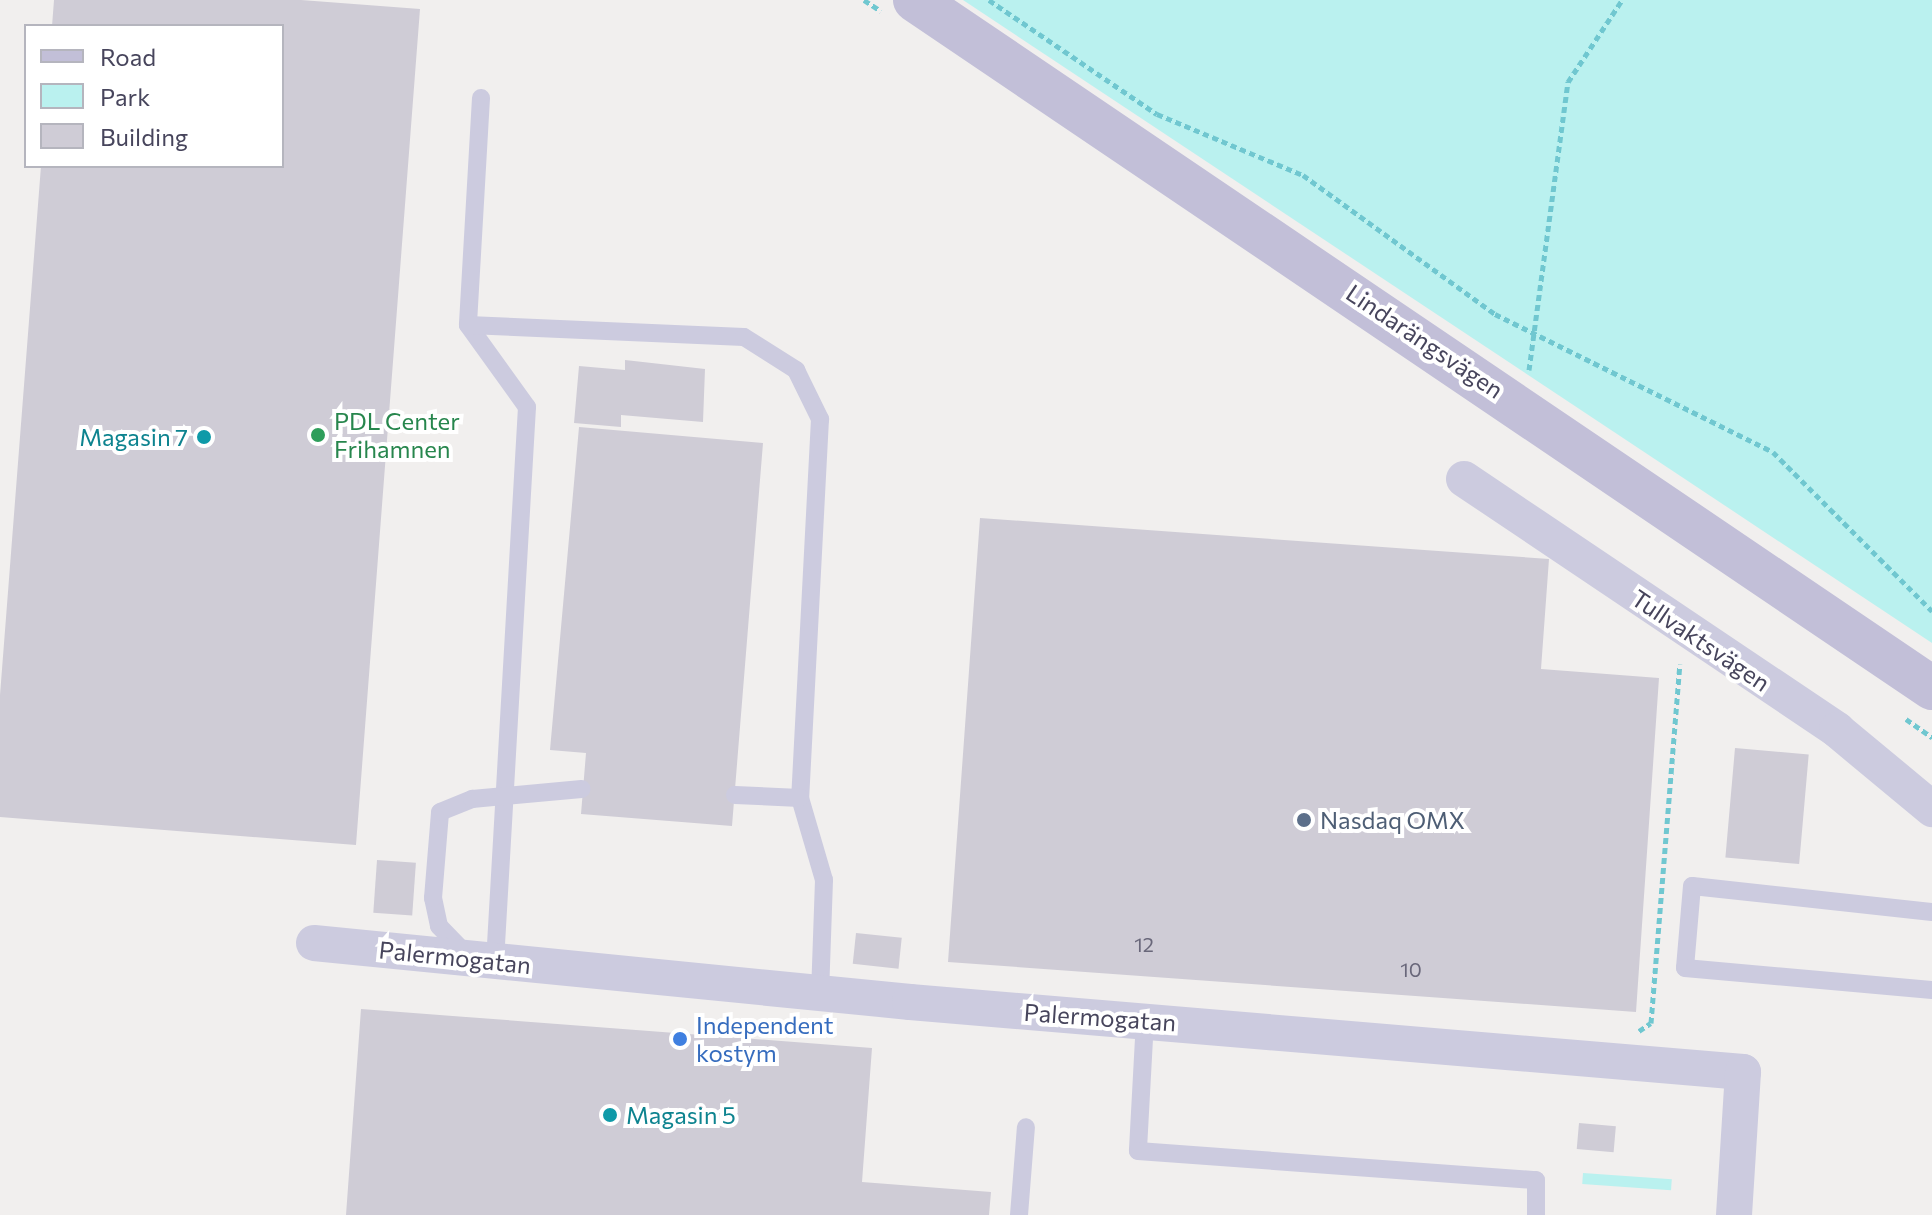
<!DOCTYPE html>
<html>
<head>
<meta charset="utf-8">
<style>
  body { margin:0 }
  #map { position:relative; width:1932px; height:1215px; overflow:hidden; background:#f1efee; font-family:Commissioner,sans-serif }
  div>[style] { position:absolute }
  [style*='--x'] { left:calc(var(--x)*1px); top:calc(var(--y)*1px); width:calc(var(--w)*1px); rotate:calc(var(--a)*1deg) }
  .green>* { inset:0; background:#baf1ef; transform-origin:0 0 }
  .building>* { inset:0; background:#cfccd6; transform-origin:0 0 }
  .path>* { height:5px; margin-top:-2.5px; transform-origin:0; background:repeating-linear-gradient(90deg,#70c7d0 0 6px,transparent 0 10px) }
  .lane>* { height:18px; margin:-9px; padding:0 9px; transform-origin:9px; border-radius:9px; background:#cccbdf }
  .street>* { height:36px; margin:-18px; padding:0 18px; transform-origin:18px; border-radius:18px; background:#cccbdf }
  .secondary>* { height:44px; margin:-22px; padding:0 22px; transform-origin:22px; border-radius:22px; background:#c2bfd8 }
  .dots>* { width:22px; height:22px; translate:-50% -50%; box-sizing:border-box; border:4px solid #fff; border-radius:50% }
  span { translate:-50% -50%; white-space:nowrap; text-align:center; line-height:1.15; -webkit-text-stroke:8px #fff; paint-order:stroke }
  .number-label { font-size:20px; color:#69677a }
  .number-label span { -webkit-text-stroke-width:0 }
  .street-label { font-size:24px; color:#47455c }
  .leisure-label { font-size:24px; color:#27864d }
  .left { translate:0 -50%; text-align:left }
  .culture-label { font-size:24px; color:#0d838f }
  .right { translate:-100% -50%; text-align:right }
  .service-label { font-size:24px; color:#4e5e75 }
  .shop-label { font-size:24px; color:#366cbe }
  .legend { position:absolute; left:24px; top:24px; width:260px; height:144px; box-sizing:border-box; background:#fff; border:2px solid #b5b5be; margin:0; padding:10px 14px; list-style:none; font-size:24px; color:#47455c }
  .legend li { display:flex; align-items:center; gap:16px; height:40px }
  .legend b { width:40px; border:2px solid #b5b5be }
</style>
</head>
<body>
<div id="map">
  <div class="green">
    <div style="clip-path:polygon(963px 0,1932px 0,1932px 643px)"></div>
    <div style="left:1583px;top:1173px;width:89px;height:11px;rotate:4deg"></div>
  </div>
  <div class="building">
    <div style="clip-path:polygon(54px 0,301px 0,420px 9px,356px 845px,0 817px,0 695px,41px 166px,282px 166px,282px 26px,52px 26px)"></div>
    <div style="clip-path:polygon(625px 360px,705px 369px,703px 422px,621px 415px,621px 427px,574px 423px,579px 366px,625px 370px)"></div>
    <div style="clip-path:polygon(579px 427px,763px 443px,732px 826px,581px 814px,586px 753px,550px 750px)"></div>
    <div style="clip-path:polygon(980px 518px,1549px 559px,1541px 669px,1659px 678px,1636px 1012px,948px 962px)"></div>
    <div style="left:1735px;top:748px;width:74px;height:110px;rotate:5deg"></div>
    <div style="left:377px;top:860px;width:39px;height:53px;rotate:4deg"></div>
    <div style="left:856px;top:933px;width:46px;height:31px;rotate:6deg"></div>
    <div style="clip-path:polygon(361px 1009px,872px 1048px,862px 1182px,991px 1192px,989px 1215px,346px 1215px)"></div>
    <div style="left:1579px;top:1123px;width:37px;height:26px;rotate:5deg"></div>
  </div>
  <div class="path">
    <div style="--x:864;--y:0;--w:20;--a:33"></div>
    <div style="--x:989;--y:0;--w:203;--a:34.2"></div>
    <div style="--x:1157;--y:114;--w:158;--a:22.7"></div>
    <div style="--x:1303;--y:175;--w:237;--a:35.9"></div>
    <div style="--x:1495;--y:314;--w:310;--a:26.4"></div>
    <div style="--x:1773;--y:452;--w:225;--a:45"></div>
    <div style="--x:1529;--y:370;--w:291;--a:-82.3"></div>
    <div style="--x:1568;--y:82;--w:98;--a:-56.6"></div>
    <div style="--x:1906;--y:719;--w:32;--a:35"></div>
    <div style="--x:1639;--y:1031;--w:14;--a:-34"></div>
    <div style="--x:1651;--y:1023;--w:360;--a:-85.4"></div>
  </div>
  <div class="lane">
    <div style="--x:481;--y:98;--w:227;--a:93.3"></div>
    <div style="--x:468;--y:325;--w:101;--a:54.3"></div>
    <div style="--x:527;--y:407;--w:556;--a:93.3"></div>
    <div style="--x:468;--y:325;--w:276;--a:2.5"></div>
    <div style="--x:744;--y:337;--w:62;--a:32.4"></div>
    <div style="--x:796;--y:370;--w:55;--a:63.9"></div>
    <div style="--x:820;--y:419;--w:380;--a:93"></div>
    <div style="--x:800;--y:798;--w:85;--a:73.7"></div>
    <div style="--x:824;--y:880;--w:113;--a:92"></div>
    <div style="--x:735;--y:795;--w:65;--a:2.6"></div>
    <div style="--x:1932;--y:912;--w:241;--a:-173.8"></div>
    <div style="--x:1692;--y:886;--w:82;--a:94.9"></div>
    <div style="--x:1685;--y:968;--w:248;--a:5.1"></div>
    <div style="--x:466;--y:954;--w:39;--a:-134"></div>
    <div style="--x:439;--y:926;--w:29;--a:-102"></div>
    <div style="--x:433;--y:898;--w:86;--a:-85.3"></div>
    <div style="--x:440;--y:812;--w:35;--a:-22"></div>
    <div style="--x:472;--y:799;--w:110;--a:-5.2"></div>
    <div style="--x:1145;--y:1020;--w:131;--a:93.1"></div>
    <div style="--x:1138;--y:1151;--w:399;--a:4.2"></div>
    <div style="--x:1536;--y:1180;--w:35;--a:90"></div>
    <div style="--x:1019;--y:1215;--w:88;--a:-85.5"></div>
  </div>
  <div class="street">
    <div style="--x:1464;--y:479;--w:450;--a:33.9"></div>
    <div style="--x:1837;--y:730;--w:124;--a:39.7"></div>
    <div style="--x:314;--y:943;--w:599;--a:5.65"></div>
    <div style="--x:910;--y:1002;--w:836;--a:4.8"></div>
    <div style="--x:1743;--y:1072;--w:143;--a:93.6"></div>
  </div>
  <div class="secondary">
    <div style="--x:915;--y:0;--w:1228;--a:34.08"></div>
  </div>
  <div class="dots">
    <div style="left:318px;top:435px;background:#2e9e5b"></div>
    <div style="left:204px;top:437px;background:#0f9aa8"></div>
    <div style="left:1304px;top:820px;background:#5c6f8a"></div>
    <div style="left:680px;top:1039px;background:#3f7fe0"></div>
    <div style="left:610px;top:1115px;background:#0f9aa8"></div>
  </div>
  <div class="number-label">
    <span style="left:1144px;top:944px">12</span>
    <span style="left:1411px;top:969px">10</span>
  </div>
  <div class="street-label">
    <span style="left:1425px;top:341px;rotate:34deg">Lindarängsvägen</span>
    <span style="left:1701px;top:640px;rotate:34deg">Tullvaktsvägen</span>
    <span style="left:455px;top:957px;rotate:6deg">Palermogatan</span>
    <span style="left:1100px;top:1017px;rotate:4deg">Palermogatan</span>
  </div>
  <div class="leisure-label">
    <span class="left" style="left:334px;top:435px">PDL Center<br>Frihamnen</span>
  </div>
  <div class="culture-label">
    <span class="right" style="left:188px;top:437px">Magasin 7</span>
    <span class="left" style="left:626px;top:1115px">Magasin 5</span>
  </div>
  <div class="service-label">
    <span class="left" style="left:1320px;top:820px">Nasdaq OMX</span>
  </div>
  <div class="shop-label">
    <span class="left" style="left:696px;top:1039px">Independent<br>kostym</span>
  </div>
  <ul class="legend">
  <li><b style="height:10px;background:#c2bfd8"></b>Road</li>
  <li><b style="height:22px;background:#baf1ef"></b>Park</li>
  <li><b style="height:22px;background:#cfccd6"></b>Building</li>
  </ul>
</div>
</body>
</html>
